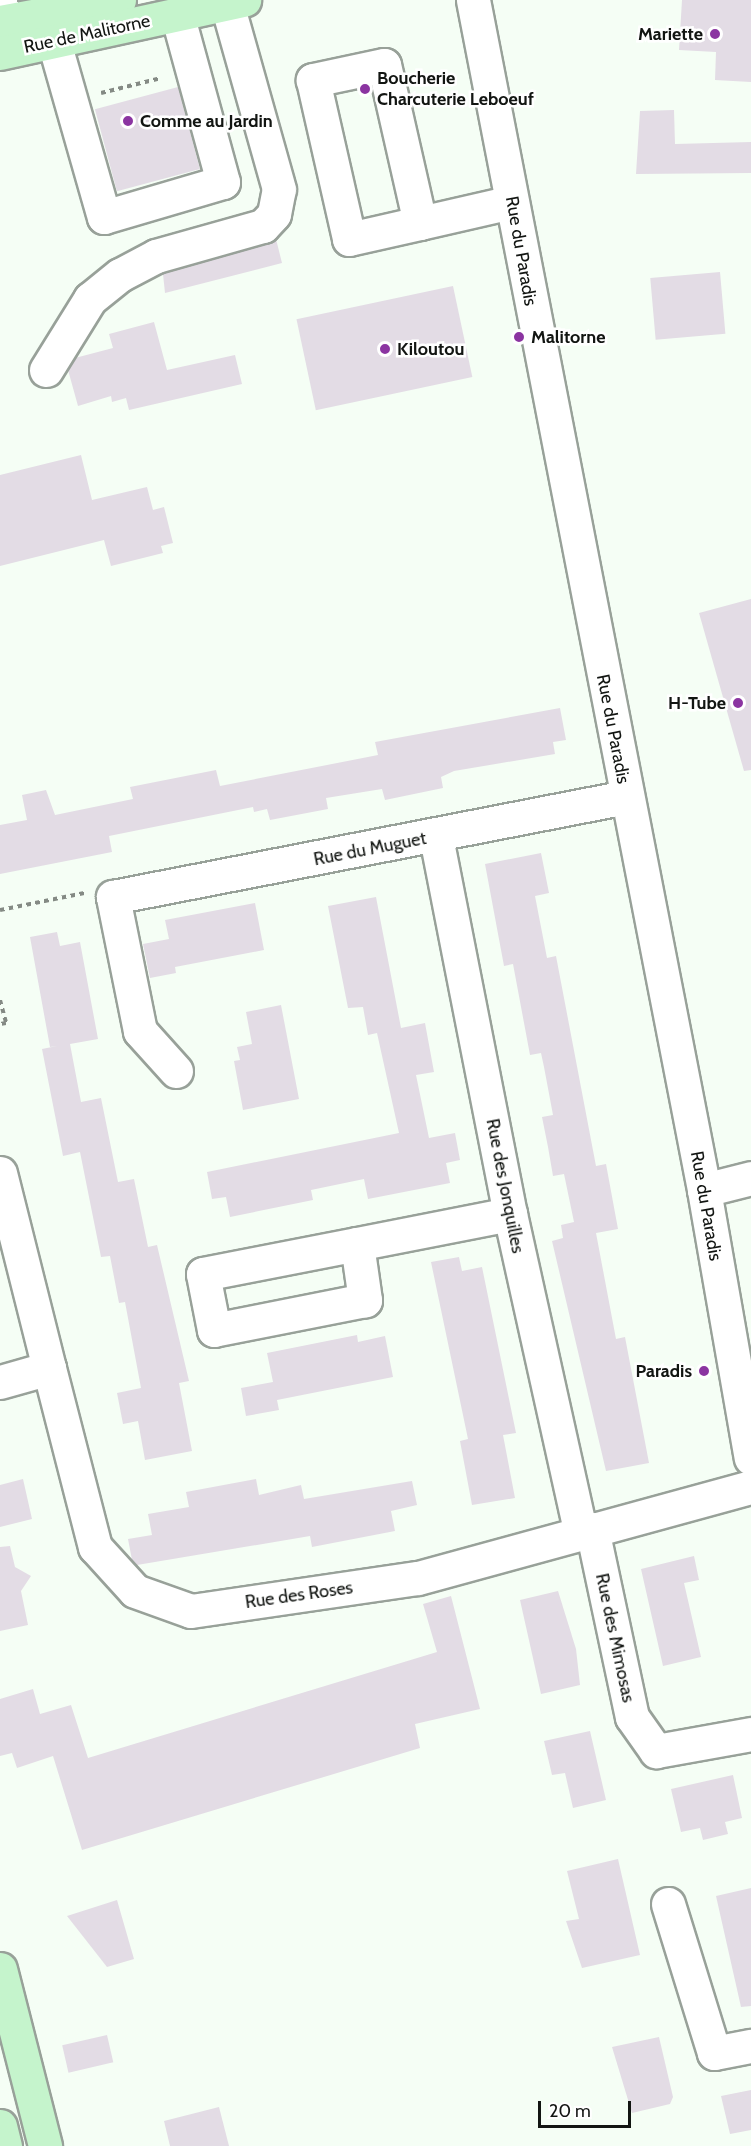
<!DOCTYPE html>
<html>
<head>
<meta charset="utf-8">
<style>
  body { margin:0 }
  #map { position:relative; width:751px; height:2146px; overflow:hidden; background:#f5fef5; font-family:Cabin,sans-serif }
  div>[style] { position:absolute }
  [style*='--x'] { left:calc(var(--x)*1px); top:calc(var(--y)*1px); width:calc(var(--w)*1px); rotate:calc(var(--a)*1deg) }
  .building>* { inset:0; background:#e3dce5; transform-origin:0 0 }
  .path>* { height:4px; margin-top:-2px; transform-origin:0; background:repeating-linear-gradient(90deg,#848a84 0 4.5px,transparent 0 9px) }
  .roads { filter:drop-shadow(2px 0 #98a199) drop-shadow(-2px 0 #98a199) drop-shadow(0 2px #98a199) drop-shadow(0 -2px #98a199) }
  .minor>* { height:33px; margin:-16.5px; padding:0 16.5px; transform-origin:16.5px; border-radius:16.5px; background:#fff }
  .major>* { height:33px; margin:-16.5px; padding:0 16.5px; transform-origin:16.5px; border-radius:16.5px; background:#c5f4cc }
  .dots>* { width:16px; height:16px; translate:-50% -50%; box-sizing:border-box; border:3px solid #fff; border-radius:50% }
  span { translate:-50% -50%; white-space:nowrap; text-align:center; line-height:1.15; -webkit-text-stroke:5px #fff; paint-order:stroke }
  .street-label { font-size:18px; color:#121512 }
  .poi-label { font-size:18px; color:#121512; font-weight:700 }
  .right { translate:-100% -50%; text-align:right }
  .left { translate:0 -50%; text-align:left }
  .scale { position:absolute; left:538px; top:2101px; width:93px; height:27px; box-sizing:border-box; border:3px solid #121512; border-top:0; padding-left:8px; font-size:18px; line-height:21px; white-space:nowrap; color:#121512; -webkit-text-stroke:4px #fff; paint-order:stroke }
</style>
</head>
<body>
<div id="map">
  <div class="building">
    <div style="clip-path:polygon(682px 0,751px 0,751px 82px,715px 80px,716px 52px,679px 50px)"></div>
    <div style="left:178px;top:87px;width:85px;height:86px;rotate:75deg"></div>
    <div style="clip-path:polygon(674px 110px,675px 144px,751px 142px,751px 173px,636px 174px,640px 111px)"></div>
    <div style="clip-path:polygon(276px 239px,282px 263px,165px 293px,163px 274px)"></div>
    <div style="left:720px;top:272px;width:62px;height:70px;rotate:85deg"></div>
    <div style="left:453px;top:286px;width:93px;height:160px;rotate:78deg"></div>
    <div style="clip-path:polygon(154px 322px,167px 370px,235px 355px,242px 384px,129px 410px,126px 398px,112px 402px,111px 396px,78px 406px,68px 370px,75px 358px,113px 348px,109px 334px)"></div>
    <div style="clip-path:polygon(81px 455px,92px 500px,147px 487px,153px 510px,164px 507px,173px 543px,161px 546px,163px 553px,111px 566px,104px 540px,0 566px,0 475px)"></div>
    <div style="clip-path:polygon(751px 599px,751px 770px,744px 771px,699px 613px)"></div>
    <div style="clip-path:polygon(560px 708px,566px 740px,553px 742px,555px 754px,454px 771px,441px 777px,443px 788px,385px 800px,382px 789px,326px 798px,328px 809px,270px 820px,267px 809px,254px 812px,253px 807px,109px 836px,112px 852px,0 874px,0 825px,27px 820px,22px 795px,46px 790px,55px 815px,133px 799px,130px 787px,216px 770px,220px 786px,378px 755px,375px 742px)"></div>
    <div style="clip-path:polygon(541px 853px,549px 893px,535px 896px,547px 958px,556px 956px,596px 1166px,606px 1164px,618px 1229px,596px 1233px,616px 1339px,625px 1337px,649px 1463px,606px 1471px,552px 1241px,563px 1238px,561px 1225px,574px 1222px,564px 1174px,553px 1176px,548px 1147px,542px 1117px,553px 1115px,544px 1067px,541px 1053px,530px 1055px,513px 964px,504px 966px,485px 864px)"></div>
    <div style="clip-path:polygon(376px 897px,401px 1028px,425px 1023px,434px 1072px,416px 1075px,429px 1138px,455px 1133px,460px 1160px,446px 1163px,450px 1183px,368px 1199px,364px 1179px,311px 1190px,313px 1200px,230px 1217px,226px 1197px,212px 1199px,207px 1172px,399px 1133px,377px 1033px,368px 1035px,363px 1007px,348px 1008px,328px 906px)"></div>
    <div style="clip-path:polygon(255px 903px,264px 950px,175px 967px,176px 973px,150px 978px,143px 944px,169px 939px,165px 920px)"></div>
    <div style="clip-path:polygon(57px 932px,60px 946px,80px 942px,98px 1039px,70px 1044px,81px 1102px,101px 1098px,118px 1182px,134px 1179px,148px 1247px,157px 1245px,189px 1381px,179px 1383px,192px 1451px,145px 1460px,138px 1421px,123px 1424px,117px 1393px,141px 1388px,125px 1302px,119px 1303px,110px 1256px,101px 1257px,80px 1152px,63px 1156px,42px 1049px,57px 1046px,50px 1047px,30px 937px)"></div>
    <div style="clip-path:polygon(281px 1005px,299px 1099px,243px 1110px,234px 1061px,240px 1060px,237px 1047px,252px 1044px,246px 1012px)"></div>
    <div style="clip-path:polygon(459px 1257px,462px 1271px,482px 1267px,516px 1433px,503px 1435px,515px 1498px,472px 1505px,460px 1441px,468px 1439px,431px 1262px)"></div>
    <div style="clip-path:polygon(357px 1335px,358px 1342px,385px 1336px,393px 1377px,277px 1400px,279px 1410px,246px 1416px,241px 1388px,273px 1382px,267px 1353px)"></div>
    <div style="clip-path:polygon(23px 1479px,32px 1519px,0 1527px,0 1485px)"></div>
    <div style="clip-path:polygon(256px 1479px,259px 1495px,301px 1485px,304px 1499px,412px 1481px,417px 1505px,391px 1511px,395px 1531px,312px 1547px,310px 1536px,137px 1565px,132px 1560px,128px 1539px,152px 1535px,148px 1514px,189px 1507px,186px 1492px)"></div>
    <div style="clip-path:polygon(10px 1546px,15px 1567px,31px 1576px,21px 1591px,28px 1625px,0 1631px,0 1547px)"></div>
    <div style="clip-path:polygon(694px 1556px,699px 1580px,684px 1583px,701px 1657px,663px 1666px,641px 1569px)"></div>
    <div style="clip-path:polygon(558px 1591px,576px 1649px,580px 1685px,541px 1694px,520px 1600px)"></div>
    <div style="clip-path:polygon(451px 1596px,480px 1709px,415px 1724px,420px 1748px,82px 1850px,53px 1756px,17px 1768px,12px 1753px,0 1756px,0 1699px,33px 1689px,40px 1714px,71px 1705px,88px 1758px,437px 1652px,423px 1604px)"></div>
    <div style="clip-path:polygon(590px 1731px,606px 1800px,573px 1808px,565px 1773px,552px 1775px,544px 1741px)"></div>
    <div style="clip-path:polygon(733px 1775px,742px 1818px,725px 1822px,728px 1834px,703px 1840px,700px 1828px,681px 1832px,671px 1789px)"></div>
    <div style="clip-path:polygon(618px 1859px,640px 1955px,582px 1968px,566px 1921px,579px 1919px,567px 1871px)"></div>
    <div style="clip-path:polygon(751px 1888px,751px 2006px,741px 2007px,716px 1896px)"></div>
    <div style="clip-path:polygon(117px 1900px,134px 1959px,107px 1967px,67px 1916px)"></div>
    <div style="left:107px;top:2035px;width:28px;height:46px;rotate:77deg"></div>
    <div style="clip-path:polygon(659px 2037px,673px 2097px,670px 2104px,632px 2113px,612px 2047px)"></div>
    <div style="clip-path:polygon(751px 2090px,751px 2130px,730px 2134px,721px 2096px)"></div>
    <div style="clip-path:polygon(219px 2107px,229px 2146px,170px 2146px,164px 2121px)"></div>
  </div>
  <div class="path">
    <div style="--x:101;--y:93;--w:62;--a:-14"></div>
    <div style="--x:0;--y:910;--w:86;--a:-11.4"></div>
    <div style="--x:0;--y:1000;--w:24;--a:75"></div>
    <div style="--x:6;--y:1023;--w:6;--a:171"></div>
  </div>
  <div class="roads">
    <div class="minor">
      <div style="--x:0;--y:0;--w:21;--a:79"></div>
      <div style="--x:473;--y:0;--w:1212;--a:79.01"></div>
      <div style="--x:704;--y:1190;--w:272;--a:80.1"></div>
      <div style="--x:54;--y:42;--w:182;--a:74.1"></div>
      <div style="--x:104;--y:217;--w:124;--a:-16.4"></div>
      <div style="--x:223;--y:182;--w:174;--a:-105.3"></div>
      <div style="--x:420;--y:223;--w:162;--a:-102.8"></div>
      <div style="--x:384;--y:65;--w:73;--a:168.1"></div>
      <div style="--x:313;--y:80;--w:163;--a:77.2"></div>
      <div style="--x:349;--y:239;--w:73;--a:-12.7"></div>
      <div style="--x:420;--y:223;--w:94;--a:-12.9"></div>
      <div style="--x:46;--y:370;--w:84;--a:-58.2"></div>
      <div style="--x:90;--y:299;--w:38;--a:-39"></div>
      <div style="--x:120;--y:275;--w:41;--a:-27.8"></div>
      <div style="--x:156;--y:256;--w:111;--a:-15.7"></div>
      <div style="--x:263;--y:226;--w:16;--a:-47"></div>
      <div style="--x:274;--y:214;--w:25;--a:-79"></div>
      <div style="--x:279;--y:189;--w:192;--a:-105.7"></div>
      <div style="--x:436;--y:837;--w:384;--a:78.9"></div>
      <div style="--x:510;--y:1214;--w:327;--a:77.5"></div>
      <div style="--x:176;--y:1071;--w:54;--a:-132"></div>
      <div style="--x:140;--y:1031;--w:137;--a:-101.4"></div>
      <div style="--x:113;--y:897;--w:523;--a:-11.03"></div>
      <div style="--x:0;--y:1173;--w:201;--a:75.9"></div>
      <div style="--x:704;--y:1190;--w:49;--a:-14.3"></div>
      <div style="--x:357;--y:1244;--w:57;--a:81.9"></div>
      <div style="--x:365;--y:1300;--w:154;--a:168.8"></div>
      <div style="--x:214;--y:1330;--w:57;--a:-101.1"></div>
      <div style="--x:203;--y:1274;--w:157;--a:-11"></div>
      <div style="--x:357;--y:1244;--w:156;--a:-11.1"></div>
      <div style="--x:0;--y:1382;--w:51;--a:-15.9"></div>
      <div style="--x:49;--y:1368;--w:185;--a:75.6"></div>
      <div style="--x:95;--y:1547;--w:59;--a:47.7"></div>
      <div style="--x:135;--y:1591;--w:59;--a:19.7"></div>
      <div style="--x:191;--y:1611;--w:229;--a:-8.3"></div>
      <div style="--x:418;--y:1578;--w:345;--a:-15.3"></div>
      <div style="--x:592;--y:1529;--w:192;--a:78"></div>
      <div style="--x:632;--y:1717;--w:42;--a:54.8"></div>
      <div style="--x:656;--y:1751;--w:97;--a:-10.1"></div>
      <div style="--x:668;--y:1904;--w:156;--a:72.8"></div>
      <div style="--x:714;--y:2053;--w:38;--a:-11"></div>
    </div>
    <div class="major">
      <div style="--x:0;--y:22;--w:121;--a:-10.5"></div>
      <div style="--x:0;--y:53;--w:250;--a:-12.3"></div>
      <div style="--x:0;--y:1969;--w:183;--a:75.7"></div>
      <div style="--x:0;--y:2126;--w:21;--a:76"></div>
    </div>
  </div>
  <div class="dots">
    <div style="left:715px;top:34px;background:#8b34a1"></div>
    <div style="left:365px;top:89px;background:#8b34a1"></div>
    <div style="left:128px;top:121px;background:#8b34a1"></div>
    <div style="left:519px;top:337px;background:#8b34a1"></div>
    <div style="left:385px;top:349px;background:#8b34a1"></div>
    <div style="left:738px;top:703px;background:#8b34a1"></div>
    <div style="left:704px;top:1371px;background:#8b34a1"></div>
  </div>
  <div class="street-label">
    <span style="left:87px;top:34px;rotate:-12deg">Rue de Malitorne</span>
    <span style="left:521px;top:251px;rotate:80deg">Rue du Paradis</span>
    <span style="left:613px;top:729px;rotate:79deg">Rue du Paradis</span>
    <span style="left:370px;top:849px;rotate:-11deg">Rue du Muguet</span>
    <span style="left:505px;top:1186px;rotate:79deg">Rue des Jonquilles</span>
    <span style="left:706px;top:1206px;rotate:80deg">Rue du Paradis</span>
    <span style="left:299px;top:1595px;rotate:-8deg">Rue des Roses</span>
    <span style="left:615px;top:1638px;rotate:78deg">Rue des Mimosas</span>
  </div>
  <div class="poi-label">
    <span class="right" style="left:703px;top:34px">Mariette</span>
    <span class="left" style="left:377px;top:89px">Boucherie<br>Charcuterie Leboeuf</span>
    <span class="left" style="left:140px;top:121px">Comme au Jardin</span>
    <span class="left" style="left:531px;top:337px">Malitorne</span>
    <span class="left" style="left:397px;top:349px">Kiloutou</span>
    <span class="right" style="left:726px;top:703px">H-Tube</span>
    <span class="right" style="left:692px;top:1371px">Paradis</span>
  </div>
  <div class="scale">20 m</div>
</div>
</body>
</html>
